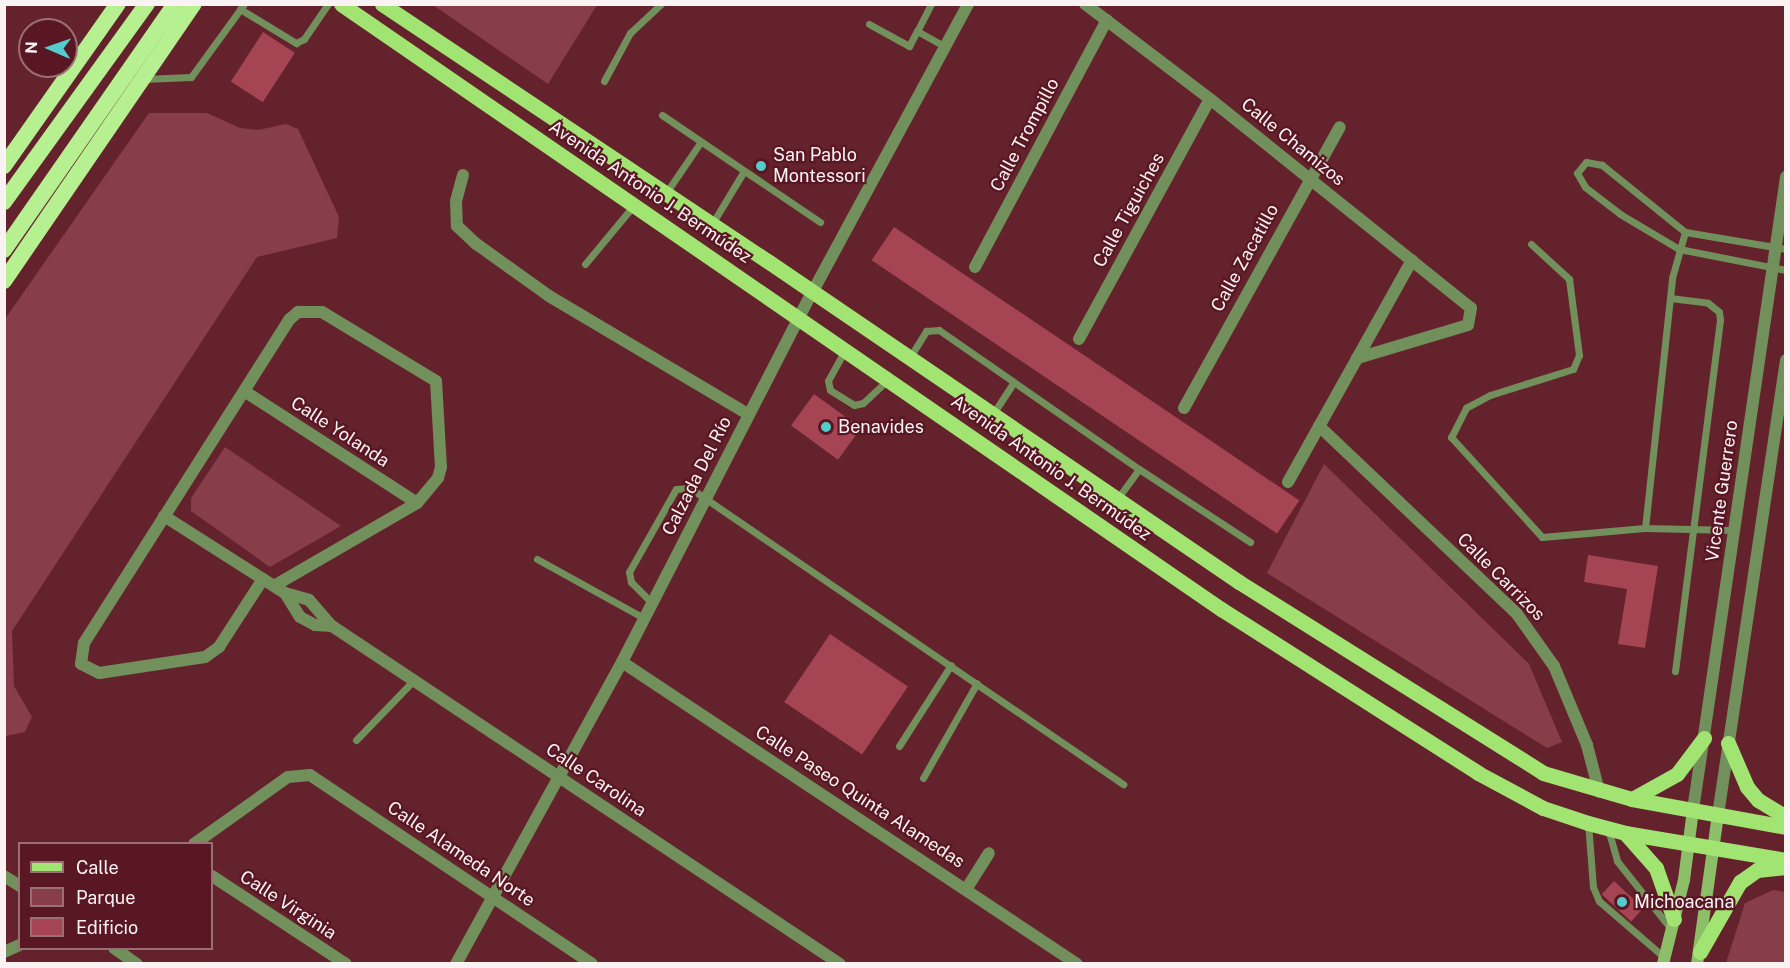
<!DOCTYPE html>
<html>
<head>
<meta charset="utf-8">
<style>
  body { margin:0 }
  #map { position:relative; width:1790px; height:968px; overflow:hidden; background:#64222d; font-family:"Public Sans",sans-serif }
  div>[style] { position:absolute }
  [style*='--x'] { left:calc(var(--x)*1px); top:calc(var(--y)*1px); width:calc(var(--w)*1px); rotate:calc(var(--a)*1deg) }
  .green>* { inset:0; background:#883e48 }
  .building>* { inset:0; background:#a54453; transform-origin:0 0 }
  .service>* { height:7px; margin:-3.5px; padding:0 3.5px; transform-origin:3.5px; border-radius:3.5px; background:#71905b }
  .minor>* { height:12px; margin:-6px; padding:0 6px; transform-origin:6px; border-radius:6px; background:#71905b }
  .tertiary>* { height:12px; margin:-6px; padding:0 6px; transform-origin:6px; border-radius:6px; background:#71905b }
  .secondary>* { height:12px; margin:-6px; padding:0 6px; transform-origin:6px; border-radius:6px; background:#8dbf69 }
  .primary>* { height:15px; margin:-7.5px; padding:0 7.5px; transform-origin:7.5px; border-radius:7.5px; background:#a2e472 }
  .trunk>* { height:16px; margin:-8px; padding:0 8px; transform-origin:8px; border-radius:8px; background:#b7f090 }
  .dots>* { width:16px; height:16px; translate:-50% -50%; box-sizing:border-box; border:3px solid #581723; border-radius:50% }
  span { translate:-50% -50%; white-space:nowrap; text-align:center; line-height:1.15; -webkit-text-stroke:4.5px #581723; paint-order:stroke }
  .street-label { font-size:18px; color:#fbf3f3 }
  .poi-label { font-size:18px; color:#fbf3f3 }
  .left { translate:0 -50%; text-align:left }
  .frame { position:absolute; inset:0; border:6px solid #fbf3f3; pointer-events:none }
  .legend { position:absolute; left:18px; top:842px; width:195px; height:108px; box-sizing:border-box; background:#581723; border:2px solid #996f76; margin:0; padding:8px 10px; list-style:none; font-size:18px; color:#fbf3f3 }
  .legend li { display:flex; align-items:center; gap:12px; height:30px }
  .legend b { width:30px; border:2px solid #996f76 }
  .north { position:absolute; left:18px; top:18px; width:60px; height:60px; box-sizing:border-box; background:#581723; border:2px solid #996f76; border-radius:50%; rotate:272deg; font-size:16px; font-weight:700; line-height:24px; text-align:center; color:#fbf3f3 }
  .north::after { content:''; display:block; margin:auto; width:21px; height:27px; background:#53cdcb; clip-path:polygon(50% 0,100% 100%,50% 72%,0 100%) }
</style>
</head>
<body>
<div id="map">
  <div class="green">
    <div style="clip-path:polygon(433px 5px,597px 4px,597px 5px,548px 84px)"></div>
    <div style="clip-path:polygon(149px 113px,207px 113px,240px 128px,258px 130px,286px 124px,298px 129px,339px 217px,337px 238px,257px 257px,12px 631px,14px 686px,32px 717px,25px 732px,5px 736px,5px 319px)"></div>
    <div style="clip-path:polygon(225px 447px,341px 526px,270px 567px,191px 511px,191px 498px)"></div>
    <div style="clip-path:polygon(1324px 464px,1529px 664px,1562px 742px,1547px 748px,1267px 573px)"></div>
    <div style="clip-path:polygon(1773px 890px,1785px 892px,1785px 963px,1726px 963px,1745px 903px)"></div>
  </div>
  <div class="building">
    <div style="left:263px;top:32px;width:38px;height:59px;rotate:33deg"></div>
    <div style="left:894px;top:227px;width:489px;height:40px;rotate:34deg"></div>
    <div style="left:814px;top:394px;width:58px;height:39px;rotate:36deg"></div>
    <div style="clip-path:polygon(1588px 555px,1658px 566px,1645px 648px,1618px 644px,1627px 589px,1584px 582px)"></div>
    <div style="left:830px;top:634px;width:94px;height:82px;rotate:34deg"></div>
    <div style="left:1614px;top:881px;width:40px;height:18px;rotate:43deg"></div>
  </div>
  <div class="service">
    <div style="--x:931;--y:4;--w:30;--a:117"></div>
    <div style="--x:917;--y:31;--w:33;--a:29"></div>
    <div style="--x:240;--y:9;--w:66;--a:31.3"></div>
    <div style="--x:296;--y:43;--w:9;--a:-27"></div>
    <div style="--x:304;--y:39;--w:42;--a:-55.6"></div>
    <div style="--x:869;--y:24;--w:46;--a:28.8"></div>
    <div style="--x:909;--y:46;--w:17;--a:-62"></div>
    <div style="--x:143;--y:79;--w:48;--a:-2.4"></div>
    <div style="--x:191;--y:77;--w:90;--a:-54"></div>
    <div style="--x:604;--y:81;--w:55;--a:-61.6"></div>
    <div style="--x:630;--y:33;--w:42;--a:-43.1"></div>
    <div style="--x:662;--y:115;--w:191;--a:34.1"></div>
    <div style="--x:666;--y:193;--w:60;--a:-55.8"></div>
    <div style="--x:712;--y:224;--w:62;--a:-58.9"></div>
    <div style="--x:1531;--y:244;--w:52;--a:42.6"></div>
    <div style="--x:1569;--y:279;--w:77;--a:82.5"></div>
    <div style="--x:1579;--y:355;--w:15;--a:113"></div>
    <div style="--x:1573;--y:369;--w:87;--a:162.6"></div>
    <div style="--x:1490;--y:395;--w:27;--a:152"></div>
    <div style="--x:1466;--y:408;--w:33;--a:117"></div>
    <div style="--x:1451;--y:437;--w:135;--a:47.7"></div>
    <div style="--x:1542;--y:537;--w:103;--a:-5"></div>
    <div style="--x:1645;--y:528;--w:89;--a:1.3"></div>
    <div style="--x:1786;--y:249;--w:102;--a:-170.4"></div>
    <div style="--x:1685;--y:232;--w:107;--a:-141.1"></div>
    <div style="--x:1602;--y:165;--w:16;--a:-169"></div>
    <div style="--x:1586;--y:162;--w:14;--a:129"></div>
    <div style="--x:1577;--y:173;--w:16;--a:60"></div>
    <div style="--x:1585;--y:187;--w:44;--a:37.6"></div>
    <div style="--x:1620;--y:214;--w:69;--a:30.7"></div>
    <div style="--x:1679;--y:249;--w:109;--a:11.1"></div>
    <div style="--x:585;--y:264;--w:77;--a:-50.3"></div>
    <div style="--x:1670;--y:298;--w:38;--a:7"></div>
    <div style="--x:1708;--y:303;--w:14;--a:39"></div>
    <div style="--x:1719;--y:312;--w:8;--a:83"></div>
    <div style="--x:1720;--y:320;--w:354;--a:97.3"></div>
    <div style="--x:845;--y:350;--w:35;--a:119"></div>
    <div style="--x:828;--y:381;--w:9;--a:77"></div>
    <div style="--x:830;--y:390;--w:28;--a:32"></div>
    <div style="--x:854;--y:405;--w:9;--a:-13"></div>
    <div style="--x:863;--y:403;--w:34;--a:-43"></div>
    <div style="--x:910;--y:357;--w:31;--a:-58"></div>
    <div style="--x:926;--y:331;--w:13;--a:-4"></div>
    <div style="--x:939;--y:330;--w:244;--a:34.8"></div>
    <div style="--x:1139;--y:469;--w:37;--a:126"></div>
    <div style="--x:993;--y:414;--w:37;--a:-57"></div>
    <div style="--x:1139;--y:469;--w:133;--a:33.3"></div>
    <div style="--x:1645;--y:528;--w:251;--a:-83.8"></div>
    <div style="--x:1672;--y:278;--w:48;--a:-74.2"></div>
    <div style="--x:537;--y:559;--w:122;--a:28.9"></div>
    <div style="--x:652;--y:603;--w:30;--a:-135"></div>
    <div style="--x:631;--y:582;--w:10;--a:-101"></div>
    <div style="--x:629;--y:572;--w:95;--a:-60.5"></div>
    <div style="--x:676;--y:489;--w:14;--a:-4"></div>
    <div style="--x:690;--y:488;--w:525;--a:34.36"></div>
    <div style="--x:356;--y:740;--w:83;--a:-46"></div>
    <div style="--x:899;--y:746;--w:96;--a:-57.3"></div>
    <div style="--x:923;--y:778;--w:109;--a:-60.4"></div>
    <div style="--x:1588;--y:823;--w:64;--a:85.5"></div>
    <div style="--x:1593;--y:887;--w:15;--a:67"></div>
    <div style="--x:1599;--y:901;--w:87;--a:40.8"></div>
    <div style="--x:1608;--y:829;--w:33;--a:74"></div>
    <div style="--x:1617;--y:861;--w:87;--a:51.5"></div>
  </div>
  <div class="minor">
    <div style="--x:1085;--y:4;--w:157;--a:37.2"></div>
    <div style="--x:1210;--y:99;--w:334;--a:38.7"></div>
    <div style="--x:1471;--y:308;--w:17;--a:100"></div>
    <div style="--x:1468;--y:325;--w:116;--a:163.4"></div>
    <div style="--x:463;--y:175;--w:27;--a:105"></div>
    <div style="--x:456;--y:201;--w:25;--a:88"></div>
    <div style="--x:457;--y:226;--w:25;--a:43"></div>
    <div style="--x:475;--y:243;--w:91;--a:35.6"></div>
    <div style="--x:549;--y:296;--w:231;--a:30.7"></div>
    <div style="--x:975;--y:267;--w:280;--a:-61.9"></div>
    <div style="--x:1079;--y:339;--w:273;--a:-61.4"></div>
    <div style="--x:244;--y:391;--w:206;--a:32.9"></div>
    <div style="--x:1184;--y:408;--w:321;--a:-61"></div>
    <div style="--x:1319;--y:426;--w:273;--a:43.5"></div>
    <div style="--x:1517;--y:614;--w:64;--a:54.6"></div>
    <div style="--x:1554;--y:666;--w:86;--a:67.3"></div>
    <div style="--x:1587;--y:745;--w:48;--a:75.4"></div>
    <div style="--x:1288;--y:482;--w:254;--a:-60.8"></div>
    <div style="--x:164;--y:516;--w:143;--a:32.5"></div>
    <div style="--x:285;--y:593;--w:25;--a:16"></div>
    <div style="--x:309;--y:600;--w:35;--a:49"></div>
    <div style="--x:332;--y:626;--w:610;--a:33.64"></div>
    <div style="--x:263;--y:579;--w:81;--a:122.9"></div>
    <div style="--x:219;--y:647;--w:17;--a:144"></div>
    <div style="--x:205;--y:657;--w:107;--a:171.4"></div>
    <div style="--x:99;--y:673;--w:20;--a:-153"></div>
    <div style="--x:81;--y:664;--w:21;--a:-82"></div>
    <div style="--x:84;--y:643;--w:384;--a:-57.6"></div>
    <div style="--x:290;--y:319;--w:11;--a:-41"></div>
    <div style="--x:298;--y:312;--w:24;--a:0"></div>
    <div style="--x:322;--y:312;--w:133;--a:31.2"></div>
    <div style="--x:436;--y:381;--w:86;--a:86.7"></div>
    <div style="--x:441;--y:467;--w:11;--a:105"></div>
    <div style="--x:438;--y:478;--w:33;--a:130"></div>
    <div style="--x:417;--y:503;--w:165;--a:149.9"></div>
    <div style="--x:285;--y:593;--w:28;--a:58"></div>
    <div style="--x:300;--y:617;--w:17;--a:28"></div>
    <div style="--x:315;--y:625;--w:17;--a:3"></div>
    <div style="--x:622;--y:662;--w:546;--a:33.57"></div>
    <div style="--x:194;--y:844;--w:115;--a:-35.5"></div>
    <div style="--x:288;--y:777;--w:22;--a:-5"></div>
    <div style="--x:310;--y:775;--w:339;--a:33.8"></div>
    <div style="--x:4;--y:876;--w:19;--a:32"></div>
    <div style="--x:212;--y:876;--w:160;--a:33.3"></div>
    <div style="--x:967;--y:888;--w:41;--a:-57.8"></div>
    <div style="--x:114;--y:948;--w:28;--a:35"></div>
    <div style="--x:4;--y:952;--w:17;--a:-24"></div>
  </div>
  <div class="tertiary">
    <div style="--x:1693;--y:810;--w:640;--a:-81.64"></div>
    <div style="--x:1718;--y:815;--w:460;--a:-81.5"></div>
    <div style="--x:456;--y:964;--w:345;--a:-61.2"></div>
    <div style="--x:622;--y:662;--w:417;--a:-62.8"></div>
    <div style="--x:813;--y:291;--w:326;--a:-61.6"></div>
  </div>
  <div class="secondary">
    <div style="--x:1663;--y:964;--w:87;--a:-76"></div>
    <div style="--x:1684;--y:880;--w:71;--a:-82.7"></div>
    <div style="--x:1697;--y:964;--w:150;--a:-82"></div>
  </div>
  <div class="primary">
    <div style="--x:341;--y:4;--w:1068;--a:34.51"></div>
    <div style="--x:1221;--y:609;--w:305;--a:32.5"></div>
    <div style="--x:1478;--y:773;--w:74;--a:28.3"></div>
    <div style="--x:1543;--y:808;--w:47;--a:18.4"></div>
    <div style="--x:1588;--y:823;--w:38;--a:15"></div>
    <div style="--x:1625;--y:833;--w:163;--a:9.5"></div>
    <div style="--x:382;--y:4;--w:465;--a:33.7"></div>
    <div style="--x:769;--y:262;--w:569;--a:34.25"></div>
    <div style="--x:1239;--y:582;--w:359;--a:32.1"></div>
    <div style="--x:1543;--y:773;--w:93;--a:16.3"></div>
    <div style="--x:1632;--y:799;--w:157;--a:10.3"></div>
    <div style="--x:1728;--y:743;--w:48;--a:66.6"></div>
    <div style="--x:1747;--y:787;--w:17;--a:50"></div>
    <div style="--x:1758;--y:800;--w:33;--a:31"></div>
    <div style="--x:1632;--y:799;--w:51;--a:-29.1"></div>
    <div style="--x:1677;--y:774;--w:45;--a:-53.1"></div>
    <div style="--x:1625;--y:833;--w:47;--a:48.5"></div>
    <div style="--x:1656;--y:868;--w:54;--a:70.6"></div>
    <div style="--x:1700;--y:952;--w:81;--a:-60.3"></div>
    <div style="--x:1740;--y:882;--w:21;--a:-35"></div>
    <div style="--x:1757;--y:870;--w:29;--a:-6"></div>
  </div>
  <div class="trunk">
    <div style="--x:4;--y:166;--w:198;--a:-54.9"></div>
    <div style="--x:4;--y:202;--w:244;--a:-54.2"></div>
    <div style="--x:4;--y:250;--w:300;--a:-55.2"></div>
    <div style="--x:4;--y:281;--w:336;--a:-55.6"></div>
  </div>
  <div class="dots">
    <div style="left:761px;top:166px;background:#53cdcb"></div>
    <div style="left:826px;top:427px;background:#53cdcb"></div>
    <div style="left:1622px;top:902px;background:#53cdcb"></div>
  </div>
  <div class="street-label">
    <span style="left:1025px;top:135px;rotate:-62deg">Calle Trompillo</span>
    <span style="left:1293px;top:142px;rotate:39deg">Calle Chamizos</span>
    <span style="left:650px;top:192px;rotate:34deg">Avenida Antonio J. Bermúdez</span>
    <span style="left:1129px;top:210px;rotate:-61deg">Calle Tiguiches</span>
    <span style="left:1245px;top:258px;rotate:-61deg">Calle Zacatillo</span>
    <span style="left:340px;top:432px;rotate:33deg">Calle Yolanda</span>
    <span style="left:1051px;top:468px;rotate:35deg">Avenida Antonio J. Bermúdez</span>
    <span style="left:697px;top:476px;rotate:-63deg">Calzada Del Río</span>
    <span style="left:1722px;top:491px;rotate:-82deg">Vicente Guerrero</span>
    <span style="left:1501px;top:577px;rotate:45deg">Calle Carrizos</span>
    <span style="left:596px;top:780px;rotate:34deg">Calle Carolina</span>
    <span style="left:860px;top:797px;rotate:33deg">Calle Paseo Quinta Alamedas</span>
    <span style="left:461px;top:854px;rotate:34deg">Calle Alameda Norte</span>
    <span style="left:288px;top:905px;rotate:33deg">Calle Virginia</span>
  </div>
  <div class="poi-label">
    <span class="left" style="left:773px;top:166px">San Pablo<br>Montessori</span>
    <span class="left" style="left:838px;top:427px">Benavides</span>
    <span class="left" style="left:1634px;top:902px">Michoacana</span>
  </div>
  <div class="frame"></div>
  <ul class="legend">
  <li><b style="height:8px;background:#a2e472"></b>Calle</li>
  <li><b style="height:16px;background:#883e48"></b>Parque</li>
  <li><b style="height:16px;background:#a54453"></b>Edificio</li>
  </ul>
  <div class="north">N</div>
</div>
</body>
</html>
